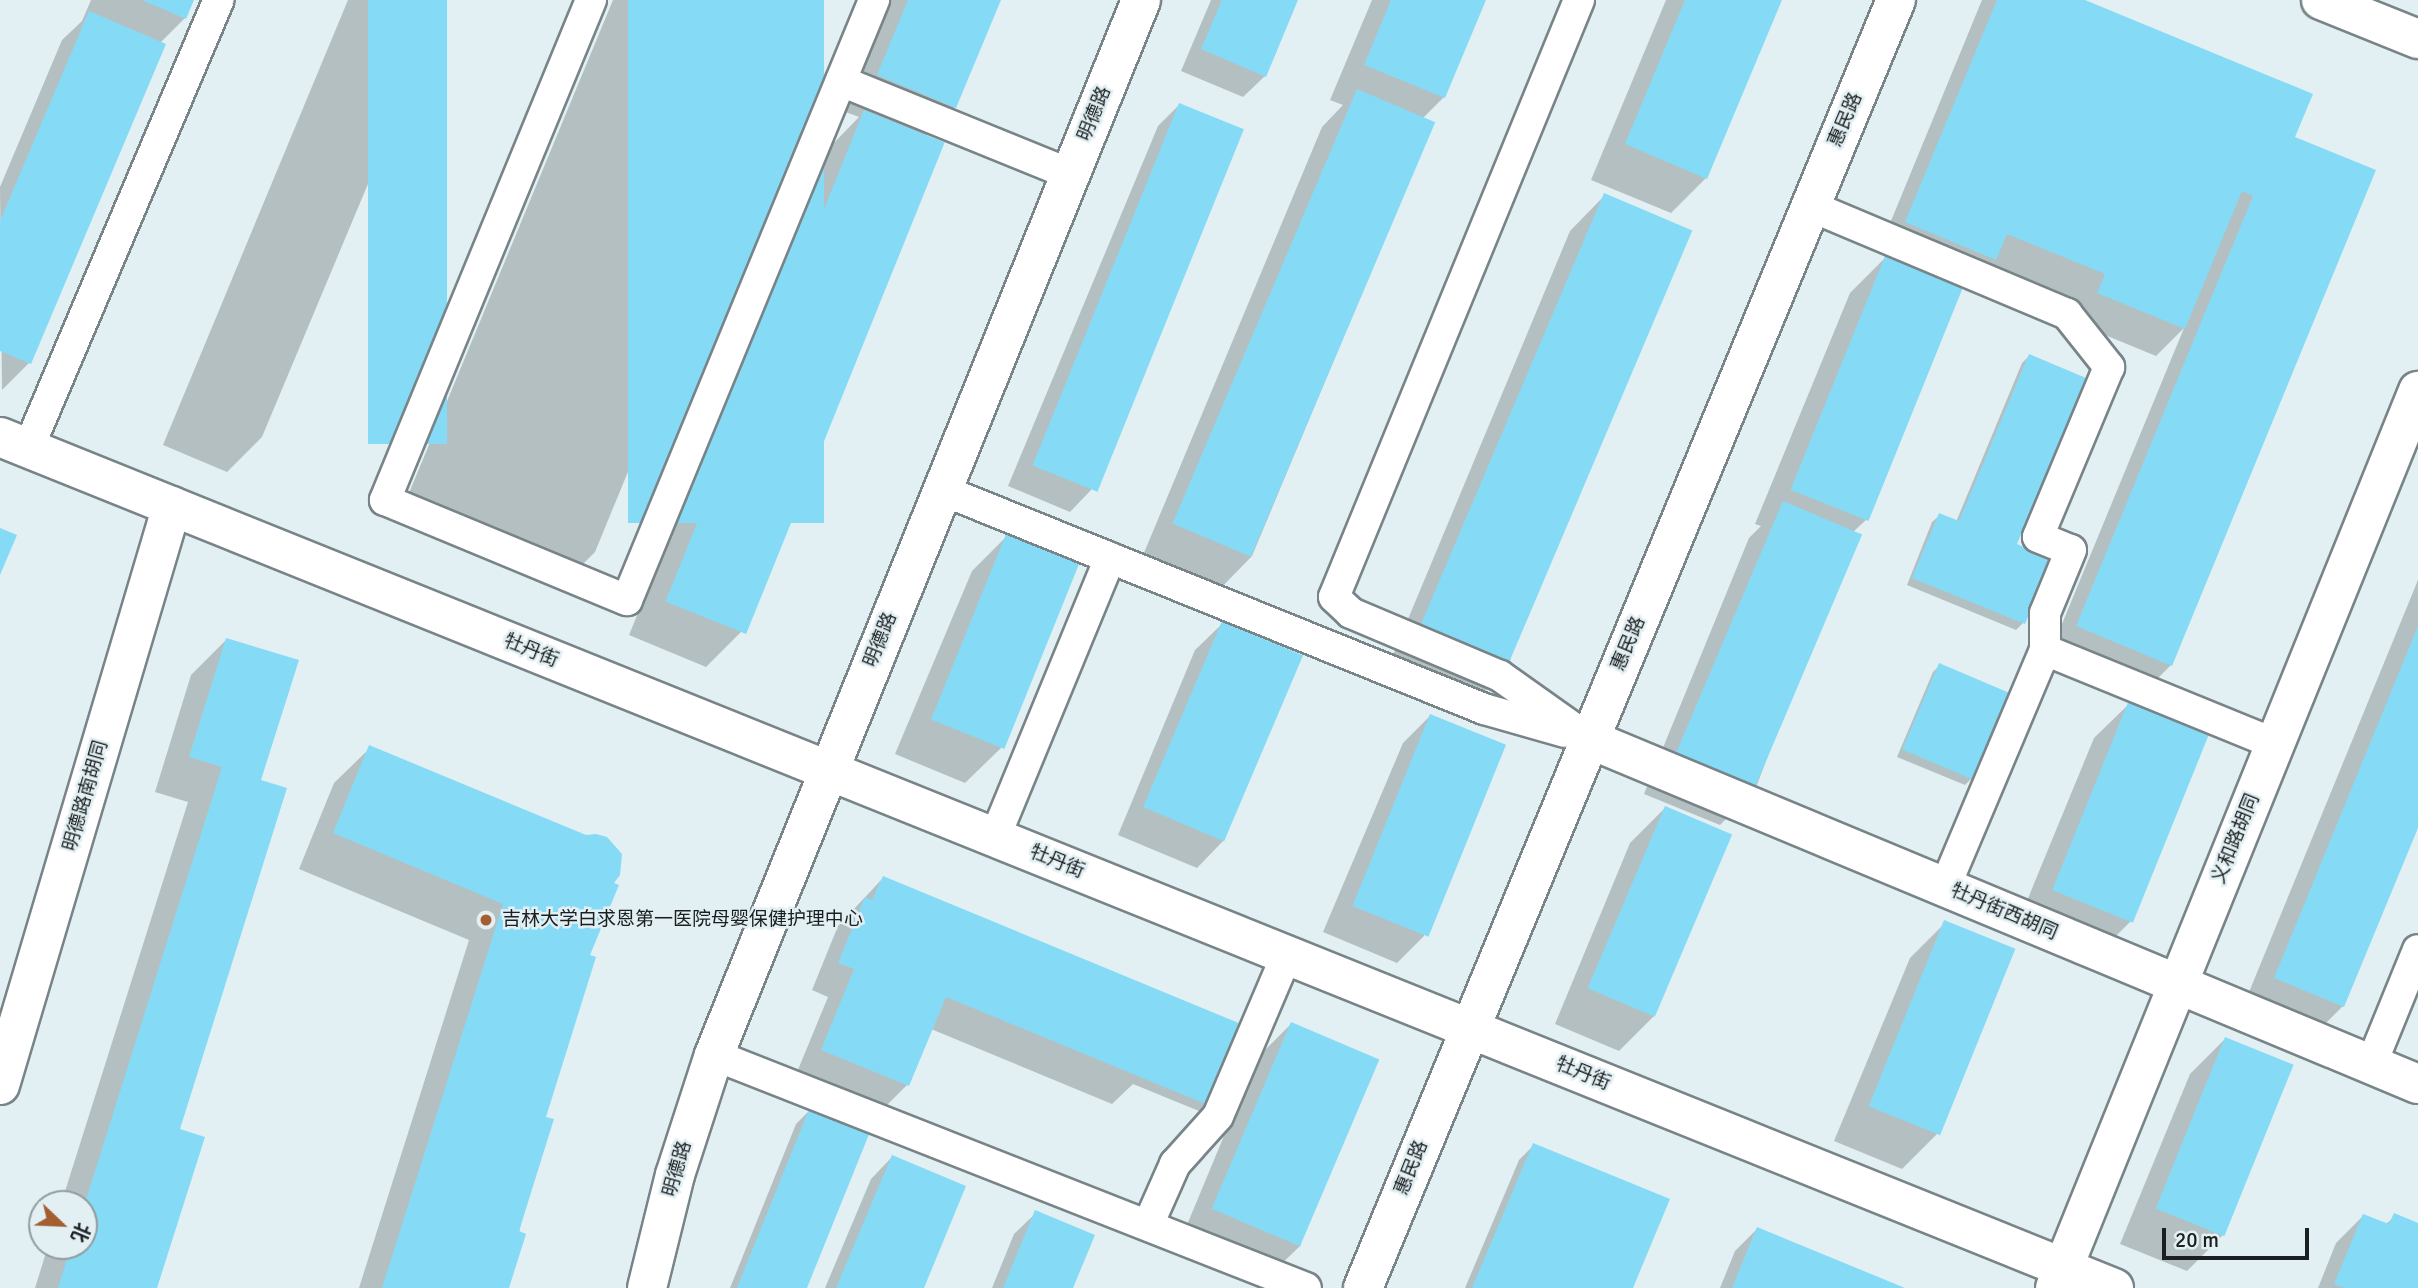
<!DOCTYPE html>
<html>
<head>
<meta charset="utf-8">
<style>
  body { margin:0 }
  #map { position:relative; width:2418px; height:1288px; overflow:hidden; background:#e2eff3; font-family:Signika,"Noto Sans SC",sans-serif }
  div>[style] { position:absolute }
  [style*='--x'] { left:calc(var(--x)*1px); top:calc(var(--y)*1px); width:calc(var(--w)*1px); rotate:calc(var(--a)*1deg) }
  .shadow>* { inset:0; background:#0003 }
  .building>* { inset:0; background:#85dbf6; transform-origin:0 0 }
  .roads { filter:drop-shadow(2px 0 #788488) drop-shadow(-2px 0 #788488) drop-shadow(0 2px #788488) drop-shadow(0 -2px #788488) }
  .service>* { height:30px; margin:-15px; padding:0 15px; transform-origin:15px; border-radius:15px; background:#fff }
  .minor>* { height:38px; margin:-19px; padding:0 19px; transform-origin:19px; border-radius:19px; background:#fff }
  .tertiary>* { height:38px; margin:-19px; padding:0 19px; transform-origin:19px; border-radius:19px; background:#fff }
  .dots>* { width:19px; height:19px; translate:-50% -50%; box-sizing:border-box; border:4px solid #e2eff3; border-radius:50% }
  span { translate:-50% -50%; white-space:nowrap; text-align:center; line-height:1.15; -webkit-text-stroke:5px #e2eff3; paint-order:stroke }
  .street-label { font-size:19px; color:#1b1f21 }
  .poi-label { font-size:19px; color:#1b1f21 }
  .left { translate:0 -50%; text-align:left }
  .north { position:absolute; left:28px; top:1190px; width:70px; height:70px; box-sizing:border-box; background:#e2eff3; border:2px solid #929c9f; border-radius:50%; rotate:113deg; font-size:19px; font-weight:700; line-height:28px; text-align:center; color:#1b1f21 }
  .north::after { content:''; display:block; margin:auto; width:24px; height:32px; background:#a35f30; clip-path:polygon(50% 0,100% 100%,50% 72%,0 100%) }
  .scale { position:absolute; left:2162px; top:1228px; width:147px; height:32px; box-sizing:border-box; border:4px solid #1b1f21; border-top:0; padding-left:9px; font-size:21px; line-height:24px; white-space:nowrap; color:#1b1f21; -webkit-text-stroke:5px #e2eff3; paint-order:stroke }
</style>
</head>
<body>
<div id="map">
  <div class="shadow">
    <div style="clip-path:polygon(91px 0,192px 0,185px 18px,160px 43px,29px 363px,2px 390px,0 187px,62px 40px,82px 21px)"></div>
    <div style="clip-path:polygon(348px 0,445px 0,262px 437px,227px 472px,163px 445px)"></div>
    <div style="clip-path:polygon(613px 0,822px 0,595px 552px,568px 579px,402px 510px)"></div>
    <div style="clip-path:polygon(889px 0,999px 0,955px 107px,925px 137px,741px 632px,706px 667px,629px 635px,829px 148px,859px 117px,843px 111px)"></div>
    <div style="clip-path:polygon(1211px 0,1296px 0,1265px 76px,1243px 97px,1181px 71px)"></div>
    <div style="clip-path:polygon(1372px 0,1484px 0,1444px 97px,1422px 119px,1433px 123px,1252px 556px,1217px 592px,1141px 560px,1322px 127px,1343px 105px,1330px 100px)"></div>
    <div style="clip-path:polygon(1666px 0,1780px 0,1706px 178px,1671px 213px,1591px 180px)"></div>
    <div style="clip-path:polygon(1982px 0,2080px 0,2293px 138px,2171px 665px,2144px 692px,2050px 653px,2184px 328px,2156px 356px,2071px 321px,2079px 302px,1989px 265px,1967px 286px,1879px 250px)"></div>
    <div style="clip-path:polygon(1179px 105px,1091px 490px,1070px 512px,1008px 486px,1158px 126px)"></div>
    <div style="clip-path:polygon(1605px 195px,1509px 667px,1474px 703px,1388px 667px,1570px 231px)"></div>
    <div style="clip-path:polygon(1885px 258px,1866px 520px,1853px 532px,1755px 790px,1720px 825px,1644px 794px,1749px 538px,1761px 526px,1755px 524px,1850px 293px)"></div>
    <div style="clip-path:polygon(2029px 356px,2015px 545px,2023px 623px,2016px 630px,1907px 585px,1932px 522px,1940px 515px,1956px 522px,2022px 363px)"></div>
    <div style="clip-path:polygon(1007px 536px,1001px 748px,965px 783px,895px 754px,972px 571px)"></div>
    <div style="clip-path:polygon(2418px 580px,2418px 823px,2343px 1006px,2308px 1041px,2240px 1014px)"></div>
    <div style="clip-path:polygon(1223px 623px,1301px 656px,1224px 840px,1197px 868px,1118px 835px,1195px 650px)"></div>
    <div style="clip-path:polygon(226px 640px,259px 781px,177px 1130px,155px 1288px,35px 1288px,48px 1246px,84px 1246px,84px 1204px,61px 1204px,188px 802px,155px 792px,191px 675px)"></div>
    <div style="clip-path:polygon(1940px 665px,1972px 778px,1965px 785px,1897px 757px,1933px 672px)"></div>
    <div style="clip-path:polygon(2130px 703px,2130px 922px,2095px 957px,2017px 925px,2094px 738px)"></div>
    <div style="clip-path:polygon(1430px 716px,1424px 936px,1397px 963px,1323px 932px,1403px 743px)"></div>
    <div style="clip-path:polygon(370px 748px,611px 884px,588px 956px,544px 1118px,507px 1288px,359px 1288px,469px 940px,299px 869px,334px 783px)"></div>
    <div style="clip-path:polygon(1665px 808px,1655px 1015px,1619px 1051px,1555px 1024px,1630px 843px)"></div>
    <div style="clip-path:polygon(883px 878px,1239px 1025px,1206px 1104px,1199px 1111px,1133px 1084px,1112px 1104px,931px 1029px,907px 1085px,880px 1112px,795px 1077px,828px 997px,812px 990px,838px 926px)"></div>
    <div style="clip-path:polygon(1945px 923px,1937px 1134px,1902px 1169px,1834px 1141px,1910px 958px)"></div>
    <div style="clip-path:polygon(1291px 1024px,1301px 1245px,1265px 1280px,1179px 1244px,1256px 1059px)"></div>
    <div style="clip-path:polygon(2225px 1039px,2222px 1236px,2187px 1271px,2120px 1244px,2190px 1074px)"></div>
    <div style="clip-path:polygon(811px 1109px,805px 1288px,730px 1288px,796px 1124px)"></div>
    <div style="clip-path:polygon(1534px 1145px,1631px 1288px,1465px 1288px,1519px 1160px)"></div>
    <div style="clip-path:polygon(892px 1157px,922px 1288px,825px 1288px,871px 1179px)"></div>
    <div style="clip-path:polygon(1036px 1213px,1071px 1288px,992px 1288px,1014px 1234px)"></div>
    <div style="clip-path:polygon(2363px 1216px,2385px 1225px,2395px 1216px,2418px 1225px,2418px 1288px,2318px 1288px,2336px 1243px)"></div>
    <div style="clip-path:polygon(1757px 1229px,1900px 1288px,1720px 1288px,1735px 1251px)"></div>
  </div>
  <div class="building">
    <div style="clip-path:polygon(142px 0,194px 0,186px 19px)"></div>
    <div style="left:368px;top:0;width:79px;height:444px"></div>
    <div style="left:628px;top:0;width:196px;height:523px"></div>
    <div style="clip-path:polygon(908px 0,1001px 0,956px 108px,877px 75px)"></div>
    <div style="clip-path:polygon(1222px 0,1298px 0,1266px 77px,1201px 49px)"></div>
    <div style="clip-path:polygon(1391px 0,1486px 0,1445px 98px,1364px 65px)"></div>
    <div style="clip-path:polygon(1685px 0,1782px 0,1707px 179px,1625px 144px)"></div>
    <div style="clip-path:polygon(1997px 0,2085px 0,2313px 94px,2295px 137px,2376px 170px,2172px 666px,2076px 626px,2253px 196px,2242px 191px,2185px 329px,2097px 293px,2105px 274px,2007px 234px,1996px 260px,1905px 222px)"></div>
    <div style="clip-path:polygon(89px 11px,166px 44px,31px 364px,0 351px,0 221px)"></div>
    <div style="left:1357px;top:89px;width:85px;height:472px;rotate:23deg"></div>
    <div style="left:1179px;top:103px;width:70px;height:391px;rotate:22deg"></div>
    <div style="left:864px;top:110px;width:87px;height:530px;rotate:22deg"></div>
    <div style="left:1604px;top:193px;width:96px;height:474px;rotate:23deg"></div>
    <div style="left:1885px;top:256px;width:84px;height:252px;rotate:22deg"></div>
    <div style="clip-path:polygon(2029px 354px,2086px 378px,2017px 544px,2052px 559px,2025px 624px,1912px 578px,1939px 513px,1959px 521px)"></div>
    <div style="left:1783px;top:501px;width:86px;height:279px;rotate:23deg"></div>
    <div style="clip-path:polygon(0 528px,17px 535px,0 575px)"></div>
    <div style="left:1006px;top:534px;width:79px;height:200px;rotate:22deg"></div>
    <div style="left:1222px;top:621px;width:88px;height:202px;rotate:23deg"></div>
    <div style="clip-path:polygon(2418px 626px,2418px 828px,2344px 1007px,2274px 978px)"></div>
    <div style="clip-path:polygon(226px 638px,299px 660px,261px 780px,287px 788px,180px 1129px,205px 1137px,157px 1288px,58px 1288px,71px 1246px,84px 1246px,84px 1206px,222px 767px,189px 757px)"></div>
    <div style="left:1939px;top:663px;width:76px;height:94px;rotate:23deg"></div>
    <div style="left:2129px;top:700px;width:87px;height:205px;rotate:22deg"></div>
    <div style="left:1430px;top:714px;width:82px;height:207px;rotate:22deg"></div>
    <div style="clip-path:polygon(369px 745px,586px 835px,596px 834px,607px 837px,622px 854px,620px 875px,614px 883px,619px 885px,590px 955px,596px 957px,546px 1117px,554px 1119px,519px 1231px,526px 1234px,509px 1288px,382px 1288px,503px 904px,333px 833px)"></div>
    <div style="left:1665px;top:806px;width:73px;height:198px;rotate:23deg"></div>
    <div style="clip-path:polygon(883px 876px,1241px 1024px,1208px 1105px,946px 997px,909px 1086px,821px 1050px,854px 969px,838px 963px,865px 897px,872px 900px)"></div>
    <div style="left:1944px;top:920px;width:77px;height:201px;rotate:22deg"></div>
    <div style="left:1291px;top:1022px;width:96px;height:203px;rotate:23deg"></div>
    <div style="left:2225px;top:1037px;width:74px;height:185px;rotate:22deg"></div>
    <div style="left:810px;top:1107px;width:65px;height:195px;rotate:22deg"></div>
    <div style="clip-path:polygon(1533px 1143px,1670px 1199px,1633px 1288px,1472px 1288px)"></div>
    <div style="clip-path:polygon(892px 1155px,966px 1186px,924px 1288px,836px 1288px)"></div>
    <div style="clip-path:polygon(1035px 1210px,1095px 1235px,1073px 1288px,1003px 1288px)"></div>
    <div style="clip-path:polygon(2394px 1213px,2418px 1223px,2418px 1288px,2344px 1288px,2334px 1284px,2363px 1214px,2389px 1224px)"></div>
    <div style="clip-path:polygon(1757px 1227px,1905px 1288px,1732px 1288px)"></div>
  </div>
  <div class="roads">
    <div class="service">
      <div style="--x:591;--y:0;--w:541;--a:112.39"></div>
      <div style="--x:385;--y:500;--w:262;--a:22.5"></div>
      <div style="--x:627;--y:600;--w:649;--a:-67.62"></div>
      <div style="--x:1579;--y:0;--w:645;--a:112.31"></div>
      <div style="--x:1334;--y:597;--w:23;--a:43"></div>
      <div style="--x:1351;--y:613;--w:162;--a:22.9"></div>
      <div style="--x:1500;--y:676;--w:109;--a:35.3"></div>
      <div style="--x:841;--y:81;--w:247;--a:22.1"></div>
      <div style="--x:1810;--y:206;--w:279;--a:22.8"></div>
      <div style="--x:2067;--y:314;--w:68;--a:51.6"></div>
      <div style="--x:2109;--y:367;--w:184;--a:112.7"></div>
      <div style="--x:2038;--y:537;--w:35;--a:22"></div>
      <div style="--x:2071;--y:550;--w:68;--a:112.4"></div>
      <div style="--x:2045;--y:613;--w:37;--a:90"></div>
      <div style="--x:2045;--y:650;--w:257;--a:112.9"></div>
      <div style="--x:28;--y:449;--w:488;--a:-67"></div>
      <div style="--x:942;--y:490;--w:585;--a:22"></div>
      <div style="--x:1484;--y:709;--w:84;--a:15.9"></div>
      <div style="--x:2045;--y:650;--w:248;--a:22.2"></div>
      <div style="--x:995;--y:837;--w:302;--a:-67.6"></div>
      <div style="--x:714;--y:1055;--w:636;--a:21.48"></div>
      <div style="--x:2371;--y:1065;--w:124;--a:-67.8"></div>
      <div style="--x:1148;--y:1225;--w:67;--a:-66.1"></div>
      <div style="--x:1175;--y:1164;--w:64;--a:-48.1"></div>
      <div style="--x:1218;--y:1116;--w:176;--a:-66.9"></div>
    </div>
    <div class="minor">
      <div style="--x:1589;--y:739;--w:898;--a:22.6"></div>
      <div style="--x:2055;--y:1288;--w:968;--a:-67.97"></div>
    </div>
    <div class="tertiary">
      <div style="--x:2321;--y:0;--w:105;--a:21.9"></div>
      <div style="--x:0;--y:437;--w:2279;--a:21.93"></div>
      <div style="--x:0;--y:1085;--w:604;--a:-73.46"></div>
      <div style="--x:647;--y:1288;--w:116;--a:-76.1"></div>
      <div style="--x:675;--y:1175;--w:126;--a:-72"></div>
      <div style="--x:714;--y:1055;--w:1138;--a:-67.96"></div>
      <div style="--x:1363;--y:1288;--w:1394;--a:-67.52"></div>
    </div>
  </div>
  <div class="dots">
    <div style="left:486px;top:920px;background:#a35f30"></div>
  </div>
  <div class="street-label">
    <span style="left:1095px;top:114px;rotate:-68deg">明德路</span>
    <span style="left:1846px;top:120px;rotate:-67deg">惠民路</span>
    <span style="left:881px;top:640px;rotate:-68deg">明德路</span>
    <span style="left:1629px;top:644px;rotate:-67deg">惠民路</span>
    <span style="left:531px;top:651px;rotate:22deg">牡丹街</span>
    <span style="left:86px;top:796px;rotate:-74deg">明德路南胡同</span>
    <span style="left:2236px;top:839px;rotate:-68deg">义和路胡同</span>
    <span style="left:1057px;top:862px;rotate:22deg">牡丹街</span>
    <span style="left:2004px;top:912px;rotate:23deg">牡丹街西胡同</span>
    <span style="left:1583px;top:1074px;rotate:22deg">牡丹街</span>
    <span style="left:1412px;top:1168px;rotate:-68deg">惠民路</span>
    <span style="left:678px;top:1169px;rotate:-74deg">明德路</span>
  </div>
  <div class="poi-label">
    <span class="left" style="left:502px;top:920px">吉林大学白求恩第一医院母婴保健护理中心</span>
  </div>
  <div class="north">北</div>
  <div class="scale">20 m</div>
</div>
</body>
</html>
